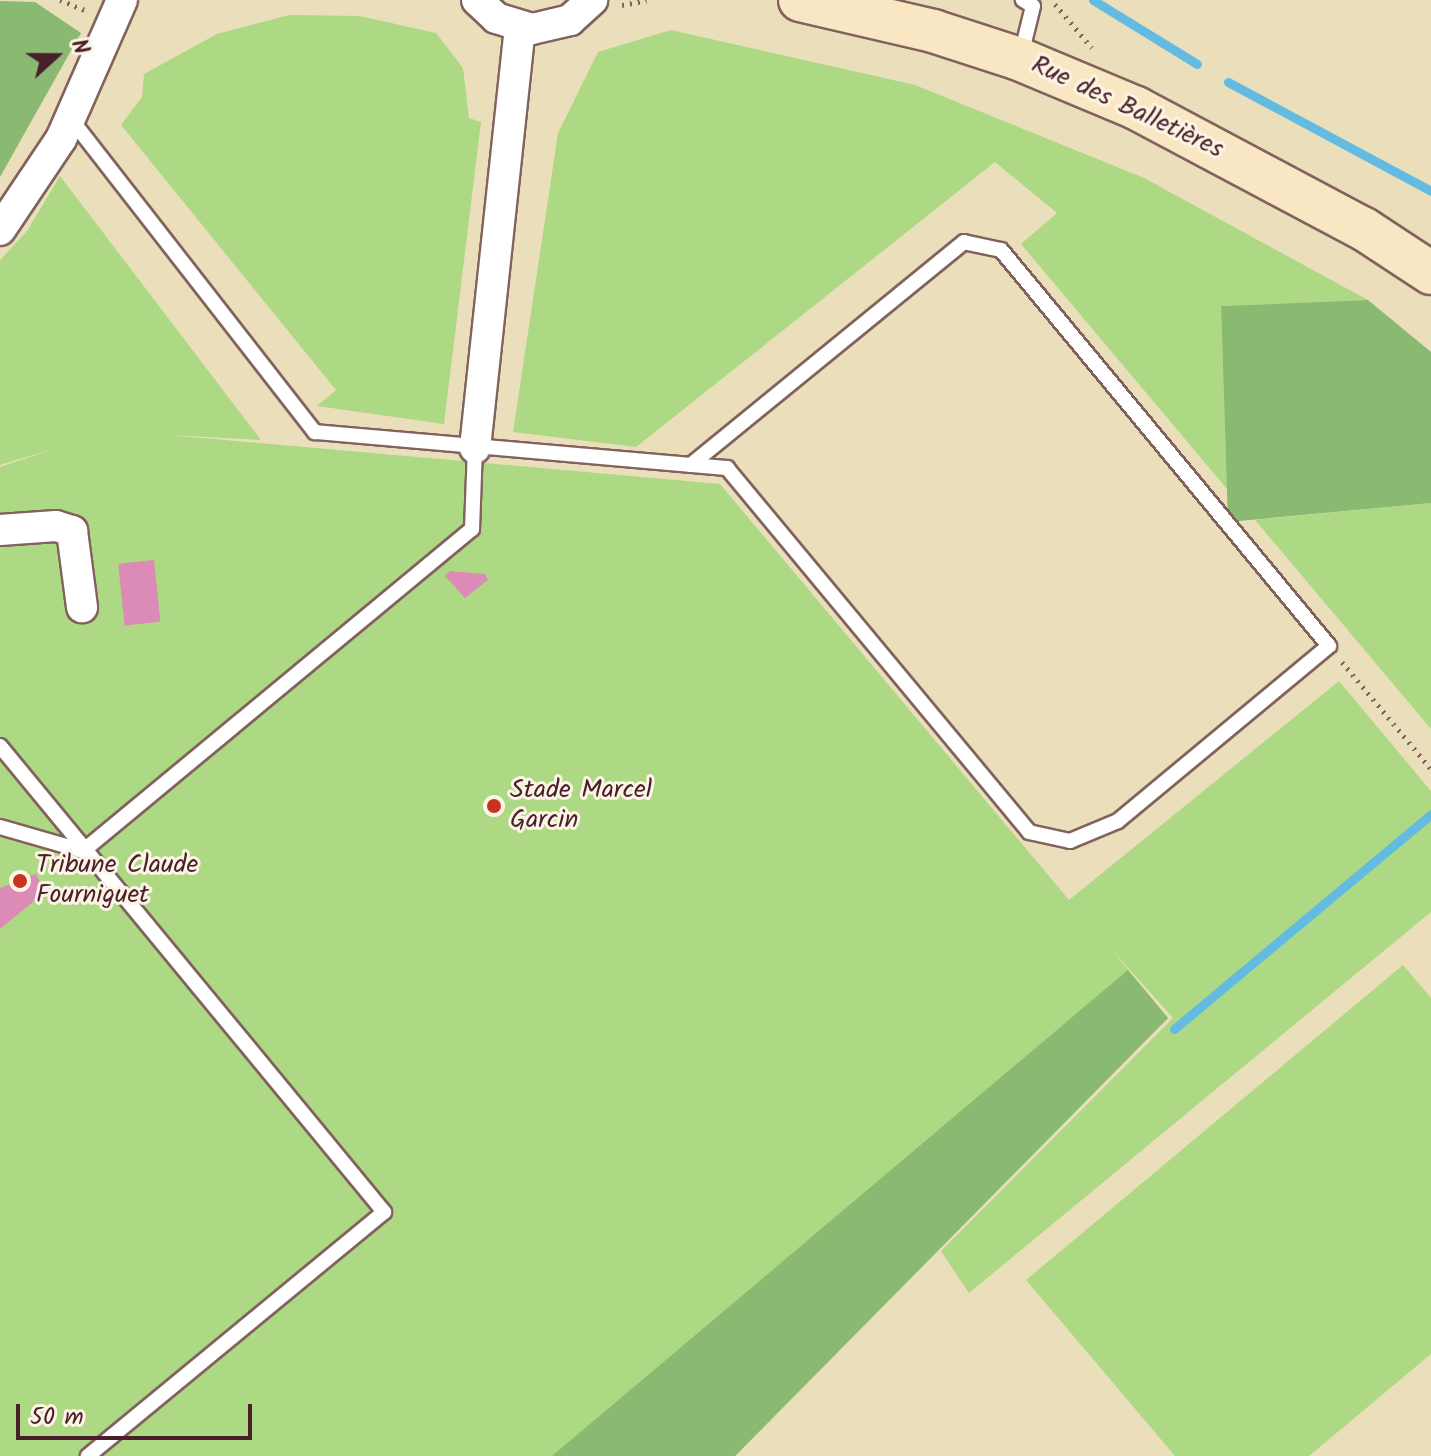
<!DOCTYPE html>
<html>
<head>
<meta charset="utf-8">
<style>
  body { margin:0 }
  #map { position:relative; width:1431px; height:1456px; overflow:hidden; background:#eadfba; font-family:Kalam,sans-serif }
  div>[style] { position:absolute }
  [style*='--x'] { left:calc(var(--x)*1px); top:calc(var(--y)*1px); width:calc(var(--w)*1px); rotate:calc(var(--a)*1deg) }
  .green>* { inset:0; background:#add985 }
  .forest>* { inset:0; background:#8ab972 }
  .stream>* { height:9px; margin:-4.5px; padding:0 4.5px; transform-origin:4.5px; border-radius:4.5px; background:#64bbe1 }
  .building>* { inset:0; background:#db8bb6; transform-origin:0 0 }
  .path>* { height:5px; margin-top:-2.5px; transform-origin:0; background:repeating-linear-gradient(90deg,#82625d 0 2px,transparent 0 8px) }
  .roads { filter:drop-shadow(2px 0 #82625d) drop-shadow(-2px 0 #82625d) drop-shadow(0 2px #82625d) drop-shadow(0 -2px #82625d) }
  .lane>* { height:14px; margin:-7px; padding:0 7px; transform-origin:7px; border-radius:7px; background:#fff }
  .street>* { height:30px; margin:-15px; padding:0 15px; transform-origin:15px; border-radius:15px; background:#fff }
  .secondary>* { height:42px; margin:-21px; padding:0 21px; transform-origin:21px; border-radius:21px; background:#f9e7c3 }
  .dots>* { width:22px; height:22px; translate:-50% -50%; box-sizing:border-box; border:4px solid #fcf5e5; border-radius:50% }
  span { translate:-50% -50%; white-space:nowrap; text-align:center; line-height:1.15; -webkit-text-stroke:6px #fcf5e5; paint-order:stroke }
  .street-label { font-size:26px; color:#4a1f2b }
  .poi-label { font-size:26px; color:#4a1f2b }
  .left { translate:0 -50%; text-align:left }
  .north { position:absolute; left:16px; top:16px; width:80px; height:80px; -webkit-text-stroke:6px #fcf5e5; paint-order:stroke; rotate:69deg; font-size:22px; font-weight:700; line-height:32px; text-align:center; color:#4a1f2b }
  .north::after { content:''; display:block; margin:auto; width:28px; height:36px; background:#4a1f2b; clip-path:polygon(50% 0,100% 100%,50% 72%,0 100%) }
  .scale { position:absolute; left:16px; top:1404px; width:236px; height:36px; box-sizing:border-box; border:4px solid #4a1f2b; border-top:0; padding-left:10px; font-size:24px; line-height:28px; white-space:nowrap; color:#4a1f2b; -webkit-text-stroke:6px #fcf5e5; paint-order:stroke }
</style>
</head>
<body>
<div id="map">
  <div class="green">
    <div style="clip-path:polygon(289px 15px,360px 16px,436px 33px,463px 68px,469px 118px,481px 122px,444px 424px,317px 406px,336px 390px,121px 125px,142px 97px,144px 74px,217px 34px)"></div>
    <div style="clip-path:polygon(671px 30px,915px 85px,1144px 178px,1368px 300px,1221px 306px,1227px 489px,1021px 244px,1057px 213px,995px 162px,636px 447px,513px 432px,558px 133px,598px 52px)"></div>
    <div style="clip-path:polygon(60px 176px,261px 440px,170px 435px,720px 484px,1069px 900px,1339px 681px,1431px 791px,1431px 912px,969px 1293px,941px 1251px,1173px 1018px,1112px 950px,1168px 1018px,735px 1456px,0 1456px,0 467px,56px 448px,0 465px,0 260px,27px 231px)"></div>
    <div style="clip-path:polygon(1431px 503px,1431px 729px,1255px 520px)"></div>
    <div style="clip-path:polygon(1403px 965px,1431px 998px,1431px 1354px,1309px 1456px,1175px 1456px,1026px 1280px)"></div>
  </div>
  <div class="forest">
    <div style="clip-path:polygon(0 1px,35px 2px,81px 33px,0 177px)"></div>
    <div style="clip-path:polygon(1368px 300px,1431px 352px,1431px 503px,1228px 522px,1221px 306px)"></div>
    <div style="clip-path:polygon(1128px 970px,1168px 1018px,735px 1456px,552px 1456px)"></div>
  </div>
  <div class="stream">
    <div style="--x:1093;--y:0;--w:122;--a:31.6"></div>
    <div style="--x:1228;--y:82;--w:230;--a:28.2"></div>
    <div style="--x:1174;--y:1029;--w:335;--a:-39.9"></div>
  </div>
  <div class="building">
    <div style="left:154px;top:560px;width:62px;height:36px;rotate:84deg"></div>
    <div style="clip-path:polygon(450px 571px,485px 574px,488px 580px,465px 598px,445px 576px)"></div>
    <div style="clip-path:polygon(36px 874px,45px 892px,0 929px,0 888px)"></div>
  </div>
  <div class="path">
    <div style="--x:60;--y:0;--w:27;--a:22"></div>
    <div style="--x:1055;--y:4;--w:57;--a:49.9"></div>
    <div style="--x:622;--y:5;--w:25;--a:-11"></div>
    <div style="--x:1342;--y:662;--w:139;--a:50.2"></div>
  </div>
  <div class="roads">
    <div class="lane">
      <div style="--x:1021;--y:55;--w:50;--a:-76.2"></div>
      <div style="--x:1033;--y:6;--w:12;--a:-149"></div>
      <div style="--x:71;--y:119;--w:397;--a:52.1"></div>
      <div style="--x:315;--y:432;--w:414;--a:5"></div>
      <div style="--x:727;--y:468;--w:473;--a:50.3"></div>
      <div style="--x:1029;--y:832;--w:42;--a:12.4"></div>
      <div style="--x:1070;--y:841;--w:52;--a:-22.6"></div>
      <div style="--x:1118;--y:821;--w:274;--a:-39.7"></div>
      <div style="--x:1329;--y:646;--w:514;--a:-129.63"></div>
      <div style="--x:1001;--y:250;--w:38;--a:-168"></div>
      <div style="--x:964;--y:242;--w:353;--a:140.8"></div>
      <div style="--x:0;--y:746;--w:604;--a:50.51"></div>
      <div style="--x:384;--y:1212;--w:384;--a:140.5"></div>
      <div style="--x:0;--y:827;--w:86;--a:16.1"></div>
      <div style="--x:83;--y:851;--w:505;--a:-39.62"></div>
      <div style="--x:472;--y:529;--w:81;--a:-87.9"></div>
    </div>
    <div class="street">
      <div style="--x:477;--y:0;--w:26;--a:43"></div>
      <div style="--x:496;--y:18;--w:38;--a:17"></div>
      <div style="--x:532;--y:29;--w:39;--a:-13"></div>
      <div style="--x:570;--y:20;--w:30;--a:-42"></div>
      <div style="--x:0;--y:230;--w:110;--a:-56.2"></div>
      <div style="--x:61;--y:139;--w:152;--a:-66.3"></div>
      <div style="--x:475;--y:448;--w:422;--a:-83.9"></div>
      <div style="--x:0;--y:530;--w:56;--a:-4.1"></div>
      <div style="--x:56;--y:526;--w:17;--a:17"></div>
      <div style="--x:72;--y:531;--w:77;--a:82.5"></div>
    </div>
    <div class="secondary">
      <div style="--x:800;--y:0;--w:137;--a:13.1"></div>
      <div style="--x:933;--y:31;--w:90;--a:18"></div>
      <div style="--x:1019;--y:59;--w:127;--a:22.7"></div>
      <div style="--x:1136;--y:108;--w:258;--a:28"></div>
      <div style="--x:1364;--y:229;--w:80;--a:33.3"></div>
    </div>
  </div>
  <div class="dots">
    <div style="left:494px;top:806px;background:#c8321e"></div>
    <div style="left:20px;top:881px;background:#c8321e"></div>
  </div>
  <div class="street-label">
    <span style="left:1127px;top:108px;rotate:25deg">Rue des Balletières</span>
  </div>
  <div class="poi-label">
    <span class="left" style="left:510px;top:806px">Stade Marcel<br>Garcin</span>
    <span class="left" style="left:36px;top:881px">Tribune Claude<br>Fourniguet</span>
  </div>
  <div class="north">N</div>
  <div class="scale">50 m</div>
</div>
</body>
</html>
